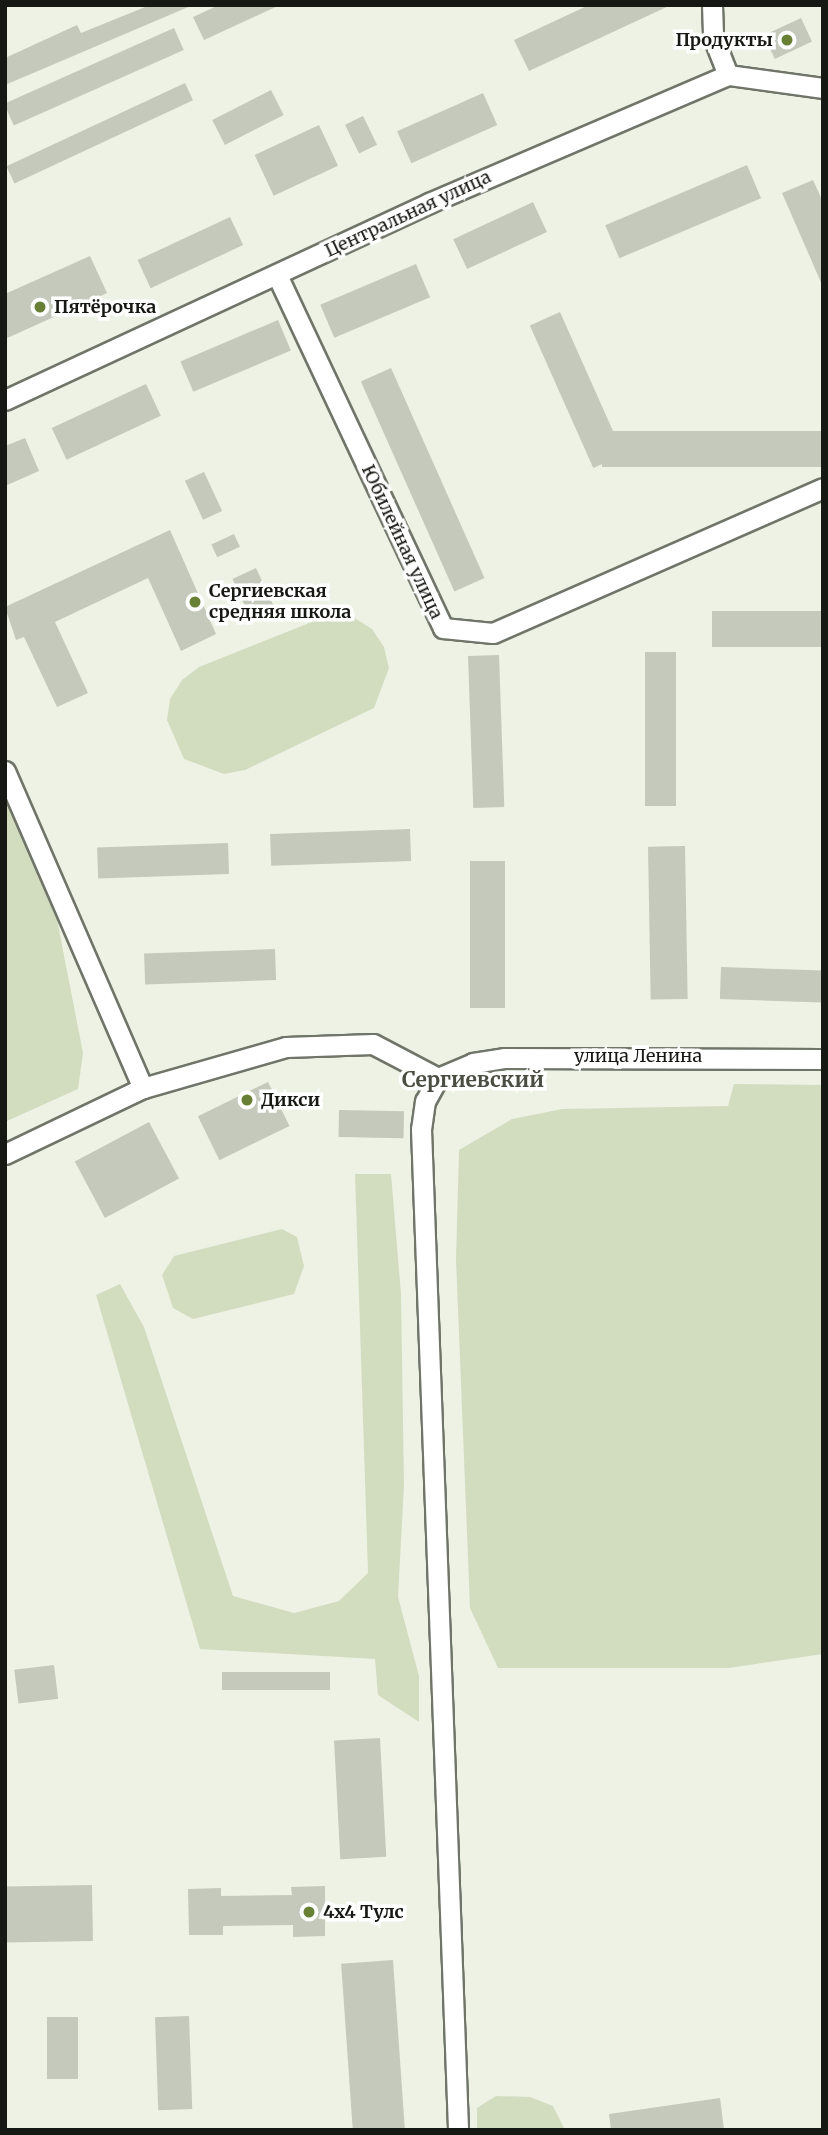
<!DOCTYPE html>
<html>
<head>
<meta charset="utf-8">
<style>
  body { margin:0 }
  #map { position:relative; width:828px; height:2135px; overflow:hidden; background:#edf2e5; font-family:Merriweather,serif }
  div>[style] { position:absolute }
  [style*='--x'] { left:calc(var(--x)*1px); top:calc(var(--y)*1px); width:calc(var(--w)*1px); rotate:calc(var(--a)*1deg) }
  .green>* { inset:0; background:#d2ddc0 }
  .building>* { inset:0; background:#c4c9bc; transform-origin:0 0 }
  .roads { filter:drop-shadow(2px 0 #707569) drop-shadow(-2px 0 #707569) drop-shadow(0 2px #707569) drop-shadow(0 -2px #707569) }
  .minor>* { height:19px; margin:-9.5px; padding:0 9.5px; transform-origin:9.5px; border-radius:9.5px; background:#fff }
  .dots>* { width:19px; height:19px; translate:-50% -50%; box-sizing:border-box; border:4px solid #fff; border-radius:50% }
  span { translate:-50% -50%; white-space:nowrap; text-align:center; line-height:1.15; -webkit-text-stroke:7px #fff; paint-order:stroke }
  .poi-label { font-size:18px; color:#161814; font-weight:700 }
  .right { translate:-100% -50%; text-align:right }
  .left { translate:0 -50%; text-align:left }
  .street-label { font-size:18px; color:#161814 }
  .quarter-label { font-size:21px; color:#494d42; font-weight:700 }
  .frame { position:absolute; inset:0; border:7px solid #161814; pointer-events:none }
</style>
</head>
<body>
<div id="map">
  <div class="green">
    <div style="clip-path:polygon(332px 614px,353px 617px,372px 629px,384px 647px,389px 668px,374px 708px,245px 770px,224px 774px,184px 759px,167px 720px,170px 699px,182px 680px,199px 667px)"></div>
    <div style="clip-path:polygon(5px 794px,54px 904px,83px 1053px,78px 1089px,7px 1121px)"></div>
    <div style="clip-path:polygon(734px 1084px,823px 1085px,823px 1654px,729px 1668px,498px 1668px,470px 1608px,456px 1259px,459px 1150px,512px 1119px,562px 1109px,728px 1106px)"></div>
    <div style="clip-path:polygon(355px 1174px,391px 1174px,401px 1294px,404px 1485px,398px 1597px,419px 1676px,419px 1722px,378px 1695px,375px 1659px,200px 1649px,96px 1295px,120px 1284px,144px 1327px,233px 1596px,294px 1613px,339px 1601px,368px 1573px)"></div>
    <div style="clip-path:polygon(282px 1229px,297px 1237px,304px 1266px,294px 1294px,193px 1319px,173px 1308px,162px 1275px,174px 1256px)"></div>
    <div style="clip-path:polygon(496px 2096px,530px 2097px,553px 2106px,565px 2130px,477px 2130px,477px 2108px)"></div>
  </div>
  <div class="building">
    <div style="clip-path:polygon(150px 5px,193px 5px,5px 85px,5px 58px,77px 25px,81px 33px)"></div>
    <div style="clip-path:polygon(219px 5px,280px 5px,204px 40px,193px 17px)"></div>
    <div style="clip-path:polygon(589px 5px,671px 5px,529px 71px,514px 40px)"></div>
    <div style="left:801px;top:18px;width:26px;height:41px;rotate:65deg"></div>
    <div style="left:174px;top:28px;width:24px;height:186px;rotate:66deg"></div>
    <div style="left:185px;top:83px;width:19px;height:197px;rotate:65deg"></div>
    <div style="left:271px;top:90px;width:28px;height:66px;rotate:63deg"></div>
    <div style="left:483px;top:93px;width:35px;height:94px;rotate:66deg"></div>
    <div style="left:363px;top:116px;width:32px;height:20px;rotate:64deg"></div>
    <div style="left:319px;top:125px;width:45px;height:71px;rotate:65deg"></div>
    <div style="left:747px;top:165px;width:36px;height:154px;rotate:67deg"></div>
    <div style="clip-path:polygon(813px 180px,823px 202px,823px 287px,782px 193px)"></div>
    <div style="left:533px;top:202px;width:33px;height:88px;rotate:65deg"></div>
    <div style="left:230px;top:217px;width:31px;height:102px;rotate:65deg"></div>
    <div style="clip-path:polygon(90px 256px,107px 293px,5px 339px,5px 294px)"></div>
    <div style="left:416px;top:264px;width:36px;height:104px;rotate:67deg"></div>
    <div style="left:560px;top:312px;width:156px;height:33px;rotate:66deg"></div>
    <div style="left:278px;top:320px;width:33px;height:106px;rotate:67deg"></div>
    <div style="left:391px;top:368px;width:230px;height:33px;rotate:66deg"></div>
    <div style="left:146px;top:384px;width:35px;height:104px;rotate:65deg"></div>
    <div style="left:823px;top:431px;width:36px;height:221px;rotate:90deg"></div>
    <div style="clip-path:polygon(25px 438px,39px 471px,5px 486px,5px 446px)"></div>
    <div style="left:204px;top:472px;width:43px;height:21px;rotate:65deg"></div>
    <div style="clip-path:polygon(170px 530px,216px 634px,181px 651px,148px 578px,55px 622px,88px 693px,57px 707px,24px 637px,16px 640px,5px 607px)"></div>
    <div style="left:234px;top:534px;width:14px;height:25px;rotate:65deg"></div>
    <div style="left:256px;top:568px;width:45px;height:26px;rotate:65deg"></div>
    <div style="left:823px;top:611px;width:36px;height:111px;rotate:90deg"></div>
    <div style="left:645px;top:652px;width:31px;height:154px"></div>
    <div style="left:499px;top:655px;width:152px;height:31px;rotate:88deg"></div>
    <div style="left:410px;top:829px;width:32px;height:140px;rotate:88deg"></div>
    <div style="left:228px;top:843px;width:31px;height:131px;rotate:88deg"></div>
    <div style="left:685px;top:846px;width:153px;height:37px;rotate:89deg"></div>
    <div style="left:470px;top:861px;width:35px;height:147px"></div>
    <div style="left:275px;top:949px;width:31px;height:131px;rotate:88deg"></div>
    <div style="left:721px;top:967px;width:102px;height:32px;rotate:2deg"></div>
    <div style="left:268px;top:1082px;width:49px;height:78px;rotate:64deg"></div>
    <div style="left:339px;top:1110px;width:65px;height:27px;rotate:1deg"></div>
    <div style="left:149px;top:1122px;width:64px;height:84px;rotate:62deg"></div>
    <div style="left:54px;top:1665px;width:34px;height:40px;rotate:83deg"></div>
    <div style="left:222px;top:1672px;width:108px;height:18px"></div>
    <div style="left:380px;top:1738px;width:119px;height:46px;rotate:87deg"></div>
    <div style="left:92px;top:1885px;width:56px;height:87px;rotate:89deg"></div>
    <div style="clip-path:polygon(325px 1886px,325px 1936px,293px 1937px,293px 1925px,223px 1926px,223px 1935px,189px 1935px,188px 1889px,221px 1888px,221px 1896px,292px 1895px,291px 1887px)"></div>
    <div style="left:393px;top:1960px;width:170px;height:52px;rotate:86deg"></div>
    <div style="left:189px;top:2016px;width:93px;height:34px;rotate:88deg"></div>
    <div style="left:47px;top:2017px;width:31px;height:62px"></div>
    <div style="clip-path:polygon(720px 2098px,724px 2130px,611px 2130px,609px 2114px)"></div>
  </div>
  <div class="roads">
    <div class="minor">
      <div style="--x:712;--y:5;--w:32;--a:88"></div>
      <div style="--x:713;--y:37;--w:41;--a:68.5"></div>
      <div style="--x:277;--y:275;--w:390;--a:64.8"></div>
      <div style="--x:443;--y:628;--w:50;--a:5.7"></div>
      <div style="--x:493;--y:633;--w:360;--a:-23.7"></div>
      <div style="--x:5;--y:400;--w:468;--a:-24.9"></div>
      <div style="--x:429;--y:203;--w:325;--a:-23.2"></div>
      <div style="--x:728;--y:75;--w:96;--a:7.8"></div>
      <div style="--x:5;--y:771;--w:346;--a:66.5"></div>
      <div style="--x:438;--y:1078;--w:26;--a:119"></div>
      <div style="--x:425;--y:1101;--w:28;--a:98"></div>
      <div style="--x:421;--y:1129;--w:1002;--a:87.88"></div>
      <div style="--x:438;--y:1078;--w:38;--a:-23"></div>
      <div style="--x:473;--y:1063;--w:31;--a:-9"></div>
      <div style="--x:504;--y:1058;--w:319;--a:0.2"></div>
      <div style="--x:5;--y:1154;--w:153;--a:-25.6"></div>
      <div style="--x:143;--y:1088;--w:149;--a:-16"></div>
      <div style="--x:286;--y:1047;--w:87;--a:-2"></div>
      <div style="--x:373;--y:1044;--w:73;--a:27.6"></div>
    </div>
  </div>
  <div class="dots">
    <div style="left:787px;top:40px;background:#688033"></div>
    <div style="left:40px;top:307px;background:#688033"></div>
    <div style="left:195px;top:602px;background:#688033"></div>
    <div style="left:247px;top:1100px;background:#688033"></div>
    <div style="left:309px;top:1912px;background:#688033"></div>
  </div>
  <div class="poi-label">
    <span class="right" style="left:773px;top:40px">Продукты</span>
    <span class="left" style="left:54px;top:307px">Пятёрочка</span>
    <span class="left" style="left:209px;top:602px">Сергиевская<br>средняя школа</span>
    <span class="left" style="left:261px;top:1100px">Дикси</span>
    <span class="left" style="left:323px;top:1912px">4x4 Тулс</span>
  </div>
  <div class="street-label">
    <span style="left:408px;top:214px;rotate:-25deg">Центральная улица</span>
    <span style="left:402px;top:542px;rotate:65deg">Юбилейная улица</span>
    <span style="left:638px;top:1056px">улица Ленина</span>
  </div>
  <div class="quarter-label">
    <span style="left:473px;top:1080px">Сергиевский</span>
  </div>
  <div class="frame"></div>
</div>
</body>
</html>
